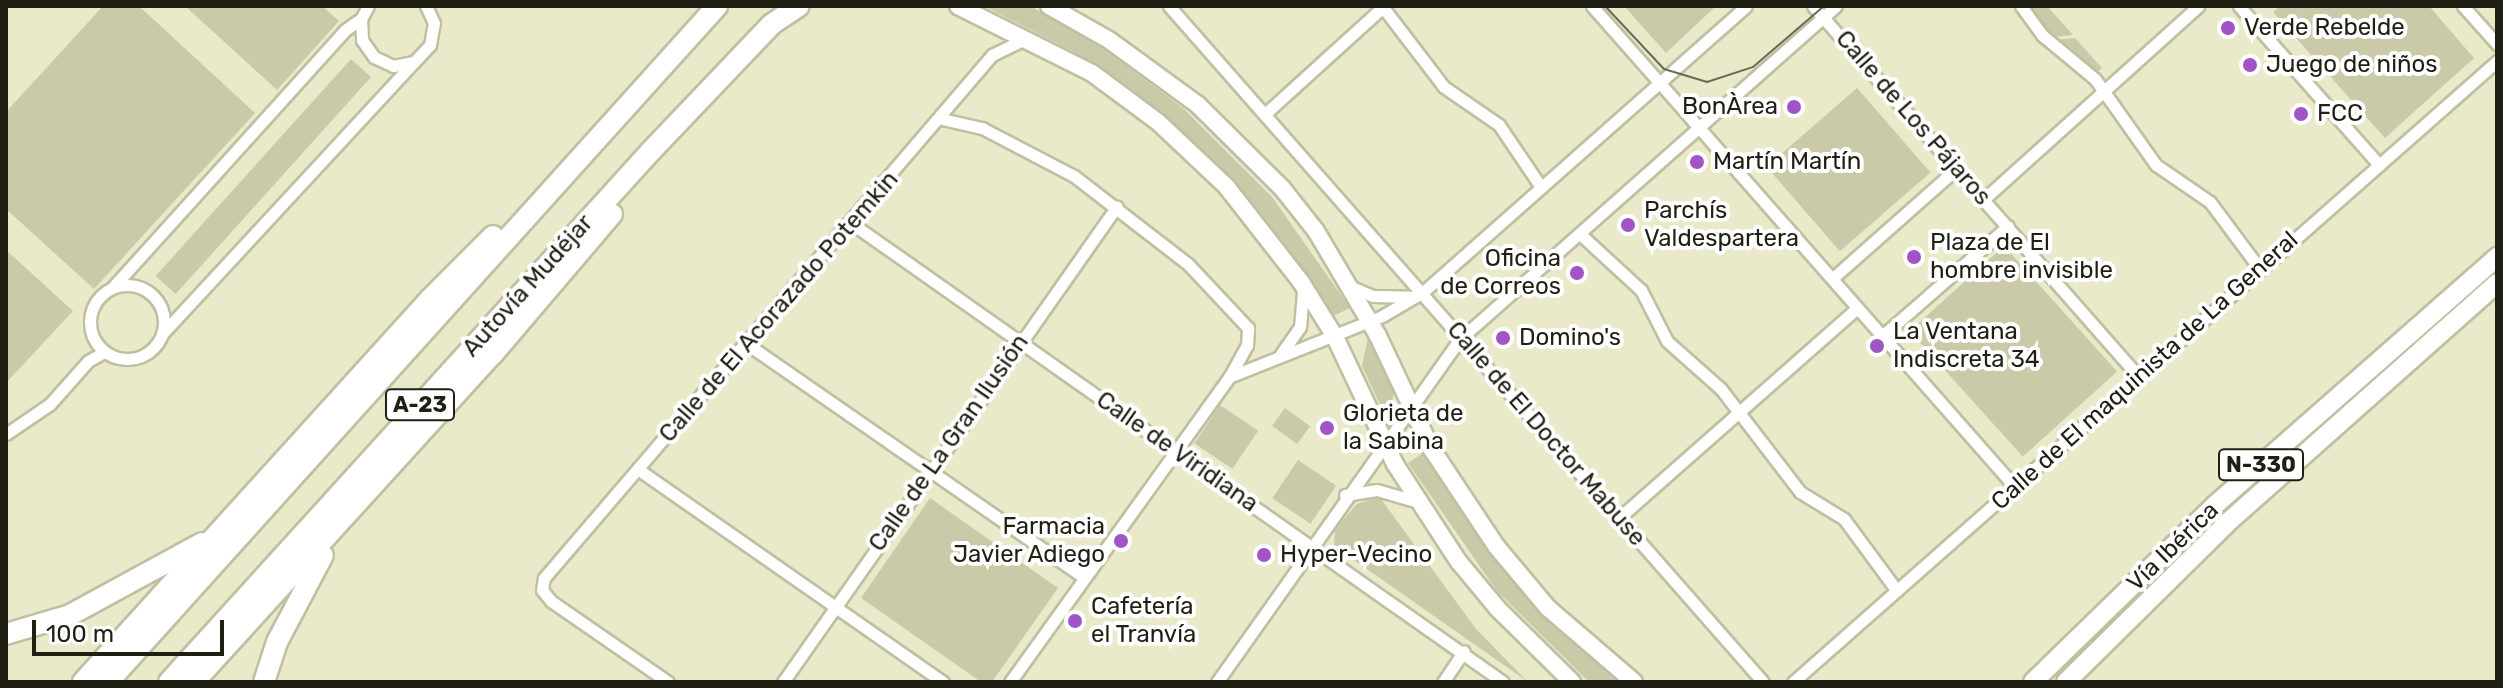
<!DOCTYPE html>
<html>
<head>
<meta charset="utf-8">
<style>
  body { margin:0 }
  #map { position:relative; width:2503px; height:688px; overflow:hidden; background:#eaeacb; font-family:Rubik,sans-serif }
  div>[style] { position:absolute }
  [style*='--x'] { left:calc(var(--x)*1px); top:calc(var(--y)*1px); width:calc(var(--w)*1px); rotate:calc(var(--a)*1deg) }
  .green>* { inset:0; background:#cac9a8; transform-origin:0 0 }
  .roads { filter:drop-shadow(2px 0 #c0bfa2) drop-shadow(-2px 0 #c0bfa2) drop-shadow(0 2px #c0bfa2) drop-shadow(0 -2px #c0bfa2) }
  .minor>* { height:11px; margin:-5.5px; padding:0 5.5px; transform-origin:5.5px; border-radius:5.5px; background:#fff }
  .minor>.ring { margin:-5.5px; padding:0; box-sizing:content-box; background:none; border:11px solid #fff; border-radius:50% }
  .secondary>* { height:16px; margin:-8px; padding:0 8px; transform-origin:8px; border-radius:8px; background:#fff }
  .trunk>* { height:18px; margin:-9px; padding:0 9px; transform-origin:9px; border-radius:9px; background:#fff }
  .motorway>* { height:20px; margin:-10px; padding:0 10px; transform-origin:10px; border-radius:10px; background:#fff }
  .tram>* { height:2px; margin:-1px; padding:0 1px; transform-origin:1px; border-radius:1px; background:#6a6a57 }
  .dots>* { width:22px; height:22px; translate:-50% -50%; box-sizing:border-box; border:4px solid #fff; border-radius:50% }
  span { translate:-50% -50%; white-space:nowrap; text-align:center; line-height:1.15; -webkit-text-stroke:8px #fff; paint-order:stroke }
  .shield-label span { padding:2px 6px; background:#fff; border:2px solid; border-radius:6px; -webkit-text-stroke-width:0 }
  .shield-label { font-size:22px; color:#1f1f14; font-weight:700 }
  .poi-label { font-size:24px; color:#1f1f14 }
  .left { translate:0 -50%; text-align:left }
  .right { translate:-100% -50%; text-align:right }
  .street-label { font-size:24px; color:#1f1f14 }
  .frame { position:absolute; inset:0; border:8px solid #1f1f14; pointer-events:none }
  .scale { position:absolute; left:32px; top:620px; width:192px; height:36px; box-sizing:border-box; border:4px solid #1f1f14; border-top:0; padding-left:10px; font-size:24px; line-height:28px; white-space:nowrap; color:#1f1f14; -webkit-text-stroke:6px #fff; paint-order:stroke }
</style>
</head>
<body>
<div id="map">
  <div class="green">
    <div style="clip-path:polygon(103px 6px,139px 6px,255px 113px,94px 289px,6px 209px,6px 112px)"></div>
    <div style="clip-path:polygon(185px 6px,322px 6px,339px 21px,277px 90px)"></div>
    <div style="clip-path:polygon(984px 6px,1032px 7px,1102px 48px,1184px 109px,1272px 197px,1350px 308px,1333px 316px,1255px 206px,1164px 117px,1072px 51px)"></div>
    <div style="clip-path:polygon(1624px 6px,1716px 6px,1666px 53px)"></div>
    <div style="clip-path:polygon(2028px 6px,2047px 6px,2073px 35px,2053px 37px)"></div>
    <div style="clip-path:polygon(2280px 6px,2429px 6px,2474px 58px,2385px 138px,2273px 12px)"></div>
    <div style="clip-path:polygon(2075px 38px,2102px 68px,2095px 74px,2056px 40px)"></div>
    <div style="left:351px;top:59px;width:27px;height:292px;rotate:42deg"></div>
    <div style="left:1857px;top:88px;width:112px;height:120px;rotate:49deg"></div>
    <div style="left:2004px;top:246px;width:169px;height:127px;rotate:48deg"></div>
    <div style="clip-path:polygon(6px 250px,73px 311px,6px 383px)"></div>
    <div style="clip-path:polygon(1368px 337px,1394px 393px,1388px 422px,1362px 366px)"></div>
    <div style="left:1220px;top:405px;width:46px;height:46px;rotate:34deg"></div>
    <div style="left:1285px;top:408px;width:31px;height:22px;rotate:36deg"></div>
    <div style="clip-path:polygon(1423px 453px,1512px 580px,1617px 682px,1589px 682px,1497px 591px,1408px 463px)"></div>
    <div style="left:1298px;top:460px;width:46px;height:46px;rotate:34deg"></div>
    <div style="clip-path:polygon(930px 498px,1058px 588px,992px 682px,981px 682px,861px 598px)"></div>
    <div style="clip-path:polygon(1371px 499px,1381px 499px,1476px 629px,1528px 682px,1334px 546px,1335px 529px,1357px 504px)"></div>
  </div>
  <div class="roads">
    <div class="minor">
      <div style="--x:368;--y:6;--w:15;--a:118"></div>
      <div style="--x:361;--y:19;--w:21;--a:87"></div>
      <div style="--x:362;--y:40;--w:21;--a:55"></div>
      <div style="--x:374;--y:57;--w:21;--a:25"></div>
      <div style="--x:393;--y:66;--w:21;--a:-11"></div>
      <div style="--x:414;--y:62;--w:23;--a:-47"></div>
      <div style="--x:430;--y:45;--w:22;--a:-80"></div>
      <div style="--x:434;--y:23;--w:19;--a:-115"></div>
      <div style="--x:1169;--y:6;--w:900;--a:48.69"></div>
      <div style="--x:1382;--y:6;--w:102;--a:52.6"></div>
      <div style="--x:1444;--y:87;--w:67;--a:34.6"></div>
      <div style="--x:1499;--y:125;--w:75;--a:55.9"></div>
      <div style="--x:1592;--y:6;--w:641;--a:48.67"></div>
      <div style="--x:1813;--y:6;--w:491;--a:48.7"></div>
      <div style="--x:2021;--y:6;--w:36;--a:54"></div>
      <div style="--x:2042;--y:35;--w:69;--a:39.7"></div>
      <div style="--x:2095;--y:79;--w:105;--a:54.7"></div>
      <div style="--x:2156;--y:165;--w:65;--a:34.4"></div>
      <div style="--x:2210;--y:202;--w:82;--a:53.4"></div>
      <div style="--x:2239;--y:6;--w:212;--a:48.6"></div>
      <div style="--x:2463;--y:6;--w:51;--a:48.2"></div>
      <div style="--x:1266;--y:113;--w:159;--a:-42.2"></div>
      <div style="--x:942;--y:119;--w:41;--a:12.7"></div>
      <div style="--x:982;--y:128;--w:104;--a:27.6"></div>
      <div style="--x:1074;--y:176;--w:144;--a:37.7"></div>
      <div style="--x:1188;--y:264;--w:88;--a:46.8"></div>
      <div style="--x:1248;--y:328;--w:17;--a:93"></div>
      <div style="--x:1247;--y:345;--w:37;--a:119"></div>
      <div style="--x:1984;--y:199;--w:288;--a:-42"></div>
      <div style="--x:851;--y:223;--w:797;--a:35.15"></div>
      <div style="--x:1580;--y:234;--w:83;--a:42.6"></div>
      <div style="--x:1641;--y:290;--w:57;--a:63"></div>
      <div style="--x:1667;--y:341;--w:72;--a:41.6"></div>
      <div style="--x:1721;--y:389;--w:130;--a:52.5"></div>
      <div style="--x:1800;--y:492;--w:52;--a:31.5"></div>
      <div style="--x:1844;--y:519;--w:89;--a:53.6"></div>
      <div style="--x:1834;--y:277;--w:164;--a:-41.5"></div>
      <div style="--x:1347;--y:285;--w:28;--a:23"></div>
      <div style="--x:1373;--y:296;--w:39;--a:1"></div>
      <div class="ring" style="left:90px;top:285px;width:63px;height:63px"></div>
      <div style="--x:113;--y:287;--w:346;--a:-47.9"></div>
      <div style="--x:345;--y:30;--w:19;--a:-35"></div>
      <div style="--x:162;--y:334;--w:371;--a:-47.2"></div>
      <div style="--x:1882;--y:336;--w:167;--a:-41.1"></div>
      <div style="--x:747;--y:344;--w:410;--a:34.7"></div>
      <div style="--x:1281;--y:354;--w:33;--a:-55"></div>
      <div style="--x:1300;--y:327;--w:37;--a:-85"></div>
      <div style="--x:6;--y:434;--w:53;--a:-34.3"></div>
      <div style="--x:50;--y:404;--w:57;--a:-48.5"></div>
      <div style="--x:88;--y:361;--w:18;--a:-29"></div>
      <div style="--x:639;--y:470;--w:371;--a:34.9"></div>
      <div style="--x:1345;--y:495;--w:32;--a:-9"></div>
      <div style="--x:1377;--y:490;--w:43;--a:16.3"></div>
      <div style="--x:1620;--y:517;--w:316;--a:-41.4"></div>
      <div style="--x:668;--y:682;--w:142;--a:-145.3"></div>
      <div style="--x:551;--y:601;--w:14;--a:-129"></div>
      <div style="--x:542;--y:590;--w:12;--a:-81"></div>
      <div style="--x:544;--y:578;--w:689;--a:-49.42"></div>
      <div style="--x:992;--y:55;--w:37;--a:-26"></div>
      <div style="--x:783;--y:682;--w:581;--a:-54.94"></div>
      <div style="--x:1010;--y:682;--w:375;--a:-54.3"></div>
      <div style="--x:1229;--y:377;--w:165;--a:-21.7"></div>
      <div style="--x:1382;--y:316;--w:48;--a:-30.3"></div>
      <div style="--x:1423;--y:292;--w:431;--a:-41.5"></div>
      <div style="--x:1217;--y:682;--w:420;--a:-54.7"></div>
      <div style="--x:1460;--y:339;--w:502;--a:-41.53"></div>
      <div style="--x:1443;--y:682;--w:37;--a:-56"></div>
      <div style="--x:1793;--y:682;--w:939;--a:-41.42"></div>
    </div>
    <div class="secondary">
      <div style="--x:958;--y:6;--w:150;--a:26.6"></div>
      <div style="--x:1092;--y:73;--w:82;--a:36.6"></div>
      <div style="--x:1158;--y:122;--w:93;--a:43.3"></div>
      <div style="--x:1226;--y:186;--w:122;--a:52"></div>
      <div style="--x:1301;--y:282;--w:62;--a:58.1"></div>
      <div style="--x:1334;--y:335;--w:143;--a:64.7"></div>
      <div style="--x:1395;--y:464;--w:117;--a:56.9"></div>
      <div style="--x:1459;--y:562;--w:61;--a:50.3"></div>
      <div style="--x:1498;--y:609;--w:104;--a:44.6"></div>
      <div style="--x:1049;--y:6;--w:69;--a:29.5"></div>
      <div style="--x:1109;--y:40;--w:110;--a:36.1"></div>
      <div style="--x:1198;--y:105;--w:118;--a:44.7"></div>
      <div style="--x:1282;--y:188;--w:55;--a:51.7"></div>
      <div style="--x:1316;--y:231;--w:122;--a:59.4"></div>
      <div style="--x:1378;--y:336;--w:124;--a:64.7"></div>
      <div style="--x:1431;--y:448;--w:118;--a:56.4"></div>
      <div style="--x:1496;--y:546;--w:81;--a:50"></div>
      <div style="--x:1548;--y:608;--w:113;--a:40.7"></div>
    </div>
    <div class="trunk">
      <div style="--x:2033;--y:682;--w:254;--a:-44.2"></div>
      <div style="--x:2215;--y:505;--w:376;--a:-41.3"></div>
      <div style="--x:2066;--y:682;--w:226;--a:-44.6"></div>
      <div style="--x:2227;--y:523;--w:361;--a:-41.6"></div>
    </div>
    <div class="motorway">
      <div style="--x:6;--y:634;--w:67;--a:-16.5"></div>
      <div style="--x:70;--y:615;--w:150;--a:-28.6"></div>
      <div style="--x:83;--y:682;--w:517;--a:-47.82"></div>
      <div style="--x:430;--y:299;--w:89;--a:-45"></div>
      <div style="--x:108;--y:682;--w:910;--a:-47.98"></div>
      <div style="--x:169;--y:682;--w:717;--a:-47.77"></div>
      <div style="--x:651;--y:151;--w:175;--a:-46.4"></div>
      <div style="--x:772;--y:24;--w:32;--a:-34"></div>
      <div style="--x:194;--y:682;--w:442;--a:-47.7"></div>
      <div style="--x:492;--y:355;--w:185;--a:-49.6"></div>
      <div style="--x:264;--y:682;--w:42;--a:-72"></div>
      <div style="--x:277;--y:642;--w:98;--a:-62.1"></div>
    </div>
  </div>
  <div class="tram">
    <div style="--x:1605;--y:6;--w:86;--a:46.9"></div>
    <div style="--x:1664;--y:69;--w:45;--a:16.8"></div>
    <div style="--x:1707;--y:82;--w:48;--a:-18.1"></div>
    <div style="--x:1753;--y:67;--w:94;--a:-40.7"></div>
  </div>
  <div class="dots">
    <div style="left:2228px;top:28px;background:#a154c5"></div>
    <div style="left:2250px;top:65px;background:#a154c5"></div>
    <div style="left:1794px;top:107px;background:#a154c5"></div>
    <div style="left:2301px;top:114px;background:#a154c5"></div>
    <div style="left:1697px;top:162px;background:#a154c5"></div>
    <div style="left:1628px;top:225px;background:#a154c5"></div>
    <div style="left:1914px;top:257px;background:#a154c5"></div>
    <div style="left:1577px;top:273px;background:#a154c5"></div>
    <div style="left:1503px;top:338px;background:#a154c5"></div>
    <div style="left:1877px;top:346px;background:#a154c5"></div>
    <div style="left:1327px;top:428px;background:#a154c5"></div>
    <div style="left:1121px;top:541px;background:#a154c5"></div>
    <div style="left:1264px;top:555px;background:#a154c5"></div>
    <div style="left:1075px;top:621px;background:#a154c5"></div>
  </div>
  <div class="shield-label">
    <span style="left:420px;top:405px">A-23</span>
    <span style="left:2261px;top:465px">N-330</span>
  </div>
  <div class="poi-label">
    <span class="left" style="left:2244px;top:28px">Verde Rebelde</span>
    <span class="left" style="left:2266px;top:65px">Juego de niños</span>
    <span class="right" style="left:1778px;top:107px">BonÀrea</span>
    <span class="left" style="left:2317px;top:114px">FCC</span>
    <span class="left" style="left:1713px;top:162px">Martín Martín</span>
    <span class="left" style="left:1644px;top:225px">Parchís<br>Valdespartera</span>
    <span class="left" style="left:1930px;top:257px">Plaza de El<br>hombre invisible</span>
    <span class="right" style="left:1561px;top:273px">Oficina<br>de Correos</span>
    <span class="left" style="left:1893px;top:346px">La Ventana<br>Indiscreta 34</span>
    <span class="left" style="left:1519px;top:338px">Domino's</span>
    <span class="left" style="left:1343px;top:428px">Glorieta de<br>la Sabina</span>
    <span class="right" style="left:1105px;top:541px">Farmacia<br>Javier Adiego</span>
    <span class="left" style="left:1280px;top:555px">Hyper-Vecino</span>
    <span class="left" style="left:1091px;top:621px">Cafetería<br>el Tranvía</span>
  </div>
  <div class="street-label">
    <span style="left:1913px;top:118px;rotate:49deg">Calle de Los Pájaros</span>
    <span style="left:528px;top:286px;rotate:-48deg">Autovía Mudéjar</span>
    <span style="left:779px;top:307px;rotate:-49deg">Calle de El Acorazado Potemkin</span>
    <span style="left:2145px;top:371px;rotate:-42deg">Calle de El maquinista de La General</span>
    <span style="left:1546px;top:434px;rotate:49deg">Calle de El Doctor Mabuse</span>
    <span style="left:949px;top:443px;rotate:-55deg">Calle de La Gran Ilusión</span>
    <span style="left:1177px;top:452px;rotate:35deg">Calle de Viridiana</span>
    <span style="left:2173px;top:547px;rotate:-44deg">Vía Ibérica</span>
  </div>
  <div class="frame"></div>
  <div class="scale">100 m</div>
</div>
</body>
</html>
